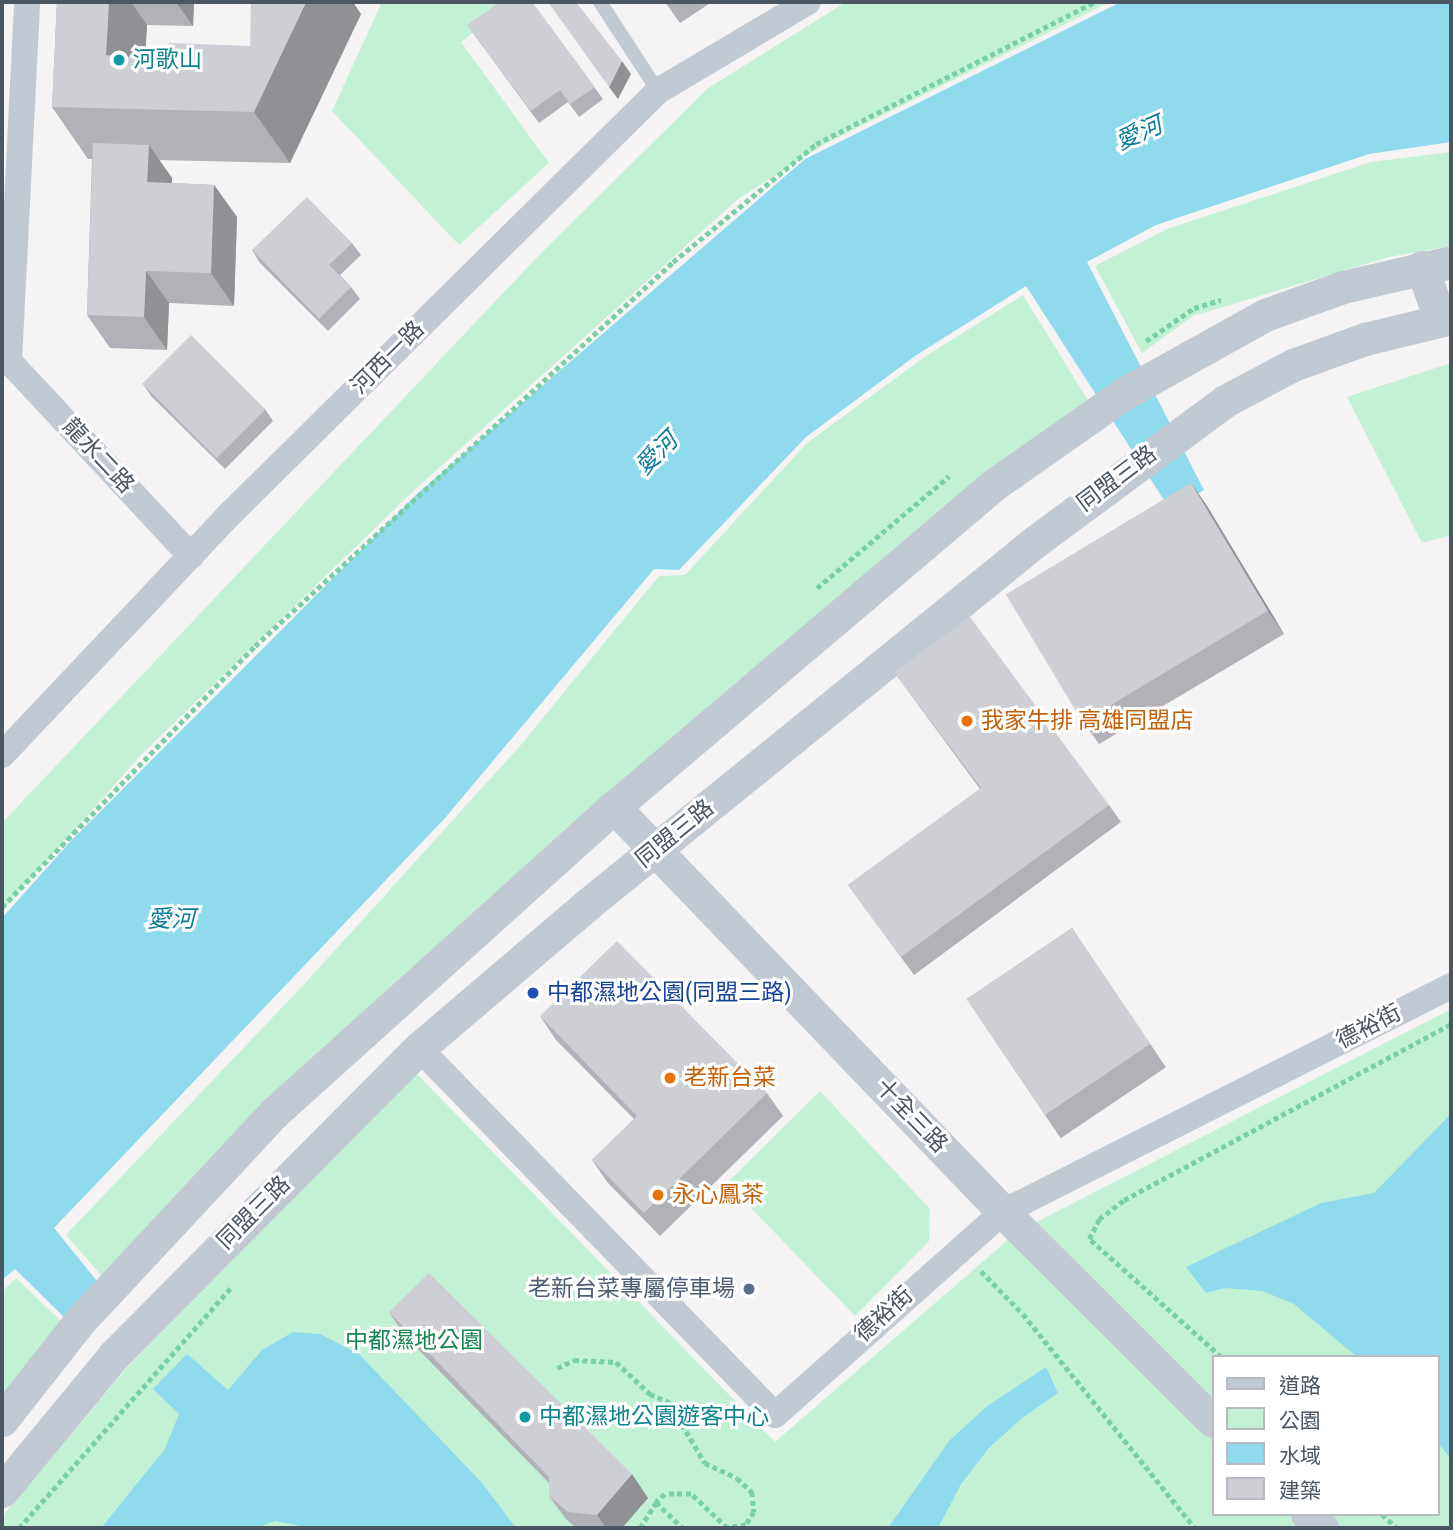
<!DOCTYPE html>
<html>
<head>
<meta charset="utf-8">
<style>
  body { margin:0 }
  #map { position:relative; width:1453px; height:1530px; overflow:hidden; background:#f5f3f3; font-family:"Roboto Condensed","Noto Sans TC",sans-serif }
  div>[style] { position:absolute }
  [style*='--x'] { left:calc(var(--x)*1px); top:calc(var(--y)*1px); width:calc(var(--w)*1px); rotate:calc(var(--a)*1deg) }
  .green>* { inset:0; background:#c3f1d5 }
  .water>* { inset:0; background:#90daee }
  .path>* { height:4.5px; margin-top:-2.25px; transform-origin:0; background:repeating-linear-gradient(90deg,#7ad0a6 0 5px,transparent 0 8.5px) }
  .service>* { height:14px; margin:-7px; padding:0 7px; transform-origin:7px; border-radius:7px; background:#c1cad2 }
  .minor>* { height:26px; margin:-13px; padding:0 13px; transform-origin:13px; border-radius:13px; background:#c1cad2 }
  .tertiary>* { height:33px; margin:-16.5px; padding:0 16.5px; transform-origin:16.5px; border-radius:16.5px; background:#c1cad2 }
  .wall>* { inset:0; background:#b0b2b7; transform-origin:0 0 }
  .shaded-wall>* { inset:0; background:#909195 }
  .building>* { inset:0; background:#cdcfd5; transform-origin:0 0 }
  .dots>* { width:19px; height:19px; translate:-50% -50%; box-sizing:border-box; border:4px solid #fff; border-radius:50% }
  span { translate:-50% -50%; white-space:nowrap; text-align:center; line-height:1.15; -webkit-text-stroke:6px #fff; paint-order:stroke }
  .culture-label { font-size:23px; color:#0d838f }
  .left { translate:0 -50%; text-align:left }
  .street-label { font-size:23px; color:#4a5661 }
  .food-label { font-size:23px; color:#c56008 }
  .transit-label { font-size:23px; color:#164399 }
  .service-label { font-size:23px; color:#4e5e75 }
  .right { translate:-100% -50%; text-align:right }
  .park-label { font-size:23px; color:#17864f }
  .water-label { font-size:24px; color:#0c7c9b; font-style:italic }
  .frame { position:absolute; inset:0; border:4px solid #4a5661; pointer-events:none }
  .legend { position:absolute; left:1212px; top:1355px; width:228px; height:161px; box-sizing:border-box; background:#fff; border:2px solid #b7bbc0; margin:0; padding:9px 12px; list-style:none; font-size:21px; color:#4a5661 }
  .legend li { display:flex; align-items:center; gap:14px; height:35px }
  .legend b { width:35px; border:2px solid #b7bbc0 }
</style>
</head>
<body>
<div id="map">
  <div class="green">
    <div style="clip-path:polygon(382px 2px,513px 2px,461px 42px,549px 163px,459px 245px,332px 111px)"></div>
    <div style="clip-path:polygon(846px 2px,1110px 2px,823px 145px,738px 199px,410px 494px,141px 755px,2px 911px,2px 823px,542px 252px,707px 89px)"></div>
    <div style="clip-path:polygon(1451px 152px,1451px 246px,1389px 257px,1193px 316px,1142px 353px,1095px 266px,1167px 229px,1371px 162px)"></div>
    <div style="clip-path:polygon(1023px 295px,1092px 407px,875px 573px,107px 1282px,66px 1235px,309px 979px,520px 746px,659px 576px,685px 575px,807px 443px,926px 356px)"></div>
    <div style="clip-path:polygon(1451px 363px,1451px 535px,1422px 543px,1347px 397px)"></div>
    <div style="clip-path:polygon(evenodd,1451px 1009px,1451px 1528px,2px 1528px,2px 1517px,130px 1364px,414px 1071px,775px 1442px,1017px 1232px,1451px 1009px,1213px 1357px,1437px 1357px,1437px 1514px,1213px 1514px,1213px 1357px)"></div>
    <div style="clip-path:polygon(820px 1091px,930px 1209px,929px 1241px,855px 1316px,727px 1183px)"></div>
    <div style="clip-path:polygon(16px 1278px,66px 1326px,2px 1402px,2px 1292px)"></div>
  </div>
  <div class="water">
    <div style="clip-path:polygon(1121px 2px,1451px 2px,1451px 142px,1369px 154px,1156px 225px,1087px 262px,1204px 490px,1171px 511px,1026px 286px,915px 356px,806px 437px,679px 570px,654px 569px,445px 818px,54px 1228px,101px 1286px,69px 1322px,15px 1269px,2px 1280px,2px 918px,70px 842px,416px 495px,805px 159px)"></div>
    <div style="clip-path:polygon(1451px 1114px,1451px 1459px,1437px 1442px,1437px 1357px,1357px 1357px,1294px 1304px,1262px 1291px,1225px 1288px,1206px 1293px,1186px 1267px,1321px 1203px,1374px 1193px)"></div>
    <div style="clip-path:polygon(293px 1332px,320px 1334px,359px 1354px,482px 1483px,516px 1528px,311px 1528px,275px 1521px,256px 1528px,101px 1528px,165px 1449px,179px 1414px,153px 1389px,187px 1354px,228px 1390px,262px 1350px)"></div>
    <div style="clip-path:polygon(1046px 1367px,1058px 1393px,1022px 1418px,989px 1448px,961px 1484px,938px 1528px,888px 1528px,949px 1441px,986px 1407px)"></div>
  </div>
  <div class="path">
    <div style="--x:1146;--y:341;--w:58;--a:-34.5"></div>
    <div style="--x:1194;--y:308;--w:28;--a:-17"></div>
    <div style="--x:817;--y:588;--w:173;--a:-40.3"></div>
    <div style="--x:2;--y:907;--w:363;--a:-45.9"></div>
    <div style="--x:255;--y:646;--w:568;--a:-42.57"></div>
    <div style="--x:673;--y:262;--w:185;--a:-39.5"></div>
    <div style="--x:816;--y:144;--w:313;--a:-27"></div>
    <div style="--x:981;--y:1271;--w:60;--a:45.7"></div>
    <div style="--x:1023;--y:1314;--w:275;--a:51.2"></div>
    <div style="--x:1221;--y:1357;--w:177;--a:-138.2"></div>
    <div style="--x:1089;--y:1239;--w:22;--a:-63"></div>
    <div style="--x:1099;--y:1219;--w:31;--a:-37"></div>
    <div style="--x:1124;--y:1200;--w:371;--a:-28.3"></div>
    <div style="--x:557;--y:1368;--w:19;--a:-25"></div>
    <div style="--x:574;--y:1360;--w:42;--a:2.7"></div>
    <div style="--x:616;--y:1362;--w:47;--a:43.3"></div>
    <div style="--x:650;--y:1394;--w:21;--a:23"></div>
    <div style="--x:669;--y:1402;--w:71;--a:59.5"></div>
    <div style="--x:705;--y:1463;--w:35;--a:25"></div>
    <div style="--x:737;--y:1478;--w:21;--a:43"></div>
    <div style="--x:752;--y:1492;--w:20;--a:84"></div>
    <div style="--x:754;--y:1512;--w:15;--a:122"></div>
    <div style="--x:746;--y:1525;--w:19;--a:171"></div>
    <div style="--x:727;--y:1528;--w:50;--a:-136.6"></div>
    <div style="--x:691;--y:1494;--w:26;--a:180"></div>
    <div style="--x:665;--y:1494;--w:12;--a:138"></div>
    <div style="--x:1382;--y:1514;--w:21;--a:43"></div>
    <div style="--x:19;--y:1528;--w:322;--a:-48.6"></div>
    <div style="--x:640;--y:1528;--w:31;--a:-58"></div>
    <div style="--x:656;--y:1502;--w:37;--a:44"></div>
  </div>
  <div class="service">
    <div style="--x:600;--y:2;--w:106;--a:56.9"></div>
  </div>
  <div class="minor">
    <div style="--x:2;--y:361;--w:7;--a:0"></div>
    <div style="--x:9;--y:361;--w:267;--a:47"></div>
    <div style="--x:9;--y:361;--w:359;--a:-87.1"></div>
    <div style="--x:2;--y:755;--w:333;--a:-46.6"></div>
    <div style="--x:231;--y:513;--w:600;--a:-44.66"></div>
    <div style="--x:658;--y:91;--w:174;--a:-30.7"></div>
    <div style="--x:419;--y:1048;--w:511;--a:45.87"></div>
    <div style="--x:775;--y:1415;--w:305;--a:-41.7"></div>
    <div style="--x:1003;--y:1212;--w:502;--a:-26.77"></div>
  </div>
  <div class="tertiary">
    <div style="--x:1422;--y:267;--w:56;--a:71.2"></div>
    <div style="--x:614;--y:807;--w:562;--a:46.15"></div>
    <div style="--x:1003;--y:1212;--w:296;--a:44.9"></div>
    <div style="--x:2;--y:1420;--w:125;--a:-51.8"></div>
    <div style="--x:79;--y:1322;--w:287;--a:-47"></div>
    <div style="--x:275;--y:1112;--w:456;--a:-42"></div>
    <div style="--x:614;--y:807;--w:496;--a:-40.3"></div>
    <div style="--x:992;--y:486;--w:162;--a:-35"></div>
    <div style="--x:1125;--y:393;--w:160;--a:-29.1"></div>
    <div style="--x:1265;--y:315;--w:83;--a:-19.7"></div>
    <div style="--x:1343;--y:287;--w:111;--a:-13"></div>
    <div style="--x:2;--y:1491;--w:176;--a:-50.5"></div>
    <div style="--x:114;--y:1355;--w:433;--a:-45.2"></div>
    <div style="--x:419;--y:1048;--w:222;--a:-40.4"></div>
    <div style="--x:588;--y:904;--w:577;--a:-39.02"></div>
    <div style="--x:1036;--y:541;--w:235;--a:-36.5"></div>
    <div style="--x:1225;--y:401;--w:77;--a:-27.9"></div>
    <div style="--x:1293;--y:365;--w:77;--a:-19.9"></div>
    <div style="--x:1365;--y:339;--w:89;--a:-13.7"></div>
    <div style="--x:1307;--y:1514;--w:21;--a:43"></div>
  </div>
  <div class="wall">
    <div style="clip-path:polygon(57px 2px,194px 2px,193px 26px,147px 25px,145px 58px,166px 60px,250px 46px,361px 14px,290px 163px,159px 160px,172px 178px,171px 183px,214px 185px,237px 217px,234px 306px,169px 303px,167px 350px,110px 348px,87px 315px,92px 159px,88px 159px,52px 107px)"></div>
    <div style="clip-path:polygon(532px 2px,603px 99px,579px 117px,568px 102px,539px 123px,467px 25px)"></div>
    <div style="clip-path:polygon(665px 2px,712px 2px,680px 23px)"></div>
    <div style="clip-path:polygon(352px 243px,361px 255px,340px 275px,351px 287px,360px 299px,328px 331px,260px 263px,252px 250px)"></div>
    <div style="clip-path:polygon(143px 384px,265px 409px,273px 421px,225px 469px,151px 396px)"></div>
    <div style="clip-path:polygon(1191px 483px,1207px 506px,1284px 634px,1099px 744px,1082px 720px)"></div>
    <div style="clip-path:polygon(894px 672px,1109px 805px,1121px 822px,914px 975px,848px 885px,980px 789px)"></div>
    <div style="left:1072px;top:928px;width:168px;height:127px;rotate:56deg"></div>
    <div style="clip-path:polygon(540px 1016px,767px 1093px,783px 1116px,660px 1236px,608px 1183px,592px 1160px,634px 1119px,556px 1040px)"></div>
    <div style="clip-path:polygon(389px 1312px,648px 1498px,622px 1528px,576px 1528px,566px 1519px,549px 1496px,549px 1483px,405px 1336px)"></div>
  </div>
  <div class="shaded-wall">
    <div style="clip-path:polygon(109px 2px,131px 2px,147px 25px,142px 107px,106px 55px)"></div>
    <div style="clip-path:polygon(176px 2px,194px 2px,193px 26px)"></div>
    <div style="clip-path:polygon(306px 2px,353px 2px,361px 14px,290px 163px,254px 112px)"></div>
    <div style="clip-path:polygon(622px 61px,631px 74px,618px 99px,609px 87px)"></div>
    <div style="clip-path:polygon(149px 145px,172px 178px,170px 215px,147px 182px)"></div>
    <div style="clip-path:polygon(214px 185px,237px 217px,234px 306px,211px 273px)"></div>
    <div style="clip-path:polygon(146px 271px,169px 303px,167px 350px,144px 317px)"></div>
    <div style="clip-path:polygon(1191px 483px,1207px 506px,1284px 634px,1268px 611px)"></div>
    <div style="clip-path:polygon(632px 1474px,648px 1498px,622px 1528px,606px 1528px,597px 1515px)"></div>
  </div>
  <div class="building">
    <div style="clip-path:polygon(57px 2px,109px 2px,106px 55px,166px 60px,168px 43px,250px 46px,251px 2px,306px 2px,254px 112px,52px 107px)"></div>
    <div style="clip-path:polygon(500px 2px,532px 2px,595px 87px,570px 104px,560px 90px,531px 111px,467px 25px)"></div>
    <div style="clip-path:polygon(548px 2px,576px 2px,622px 61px,609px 87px)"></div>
    <div style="clip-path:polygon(93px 143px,149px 145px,147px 182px,214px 185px,211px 273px,146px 271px,144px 317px,87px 315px)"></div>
    <div style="clip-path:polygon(307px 197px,352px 243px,329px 265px,351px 287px,319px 319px,252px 250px)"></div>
    <div style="left:191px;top:335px;width:105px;height:69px;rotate:45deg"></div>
    <div style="left:1191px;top:483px;width:149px;height:216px;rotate:59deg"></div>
    <div style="clip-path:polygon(970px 617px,1109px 805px,901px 957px,848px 885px,981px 788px,894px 672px)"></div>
    <div style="left:1072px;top:928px;width:140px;height:127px;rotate:56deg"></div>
    <div style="clip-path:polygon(617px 941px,767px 1093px,644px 1213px,592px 1160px,637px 1116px,540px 1016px)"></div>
    <div style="clip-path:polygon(429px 1273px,632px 1474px,597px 1515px,568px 1512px,549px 1496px,549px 1477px,389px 1312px)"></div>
  </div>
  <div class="dots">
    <div style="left:119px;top:60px;background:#0f9aa8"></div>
    <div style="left:967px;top:721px;background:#e8710a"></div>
    <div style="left:533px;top:993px;background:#1a4fb4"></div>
    <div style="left:670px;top:1078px;background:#e8710a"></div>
    <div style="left:658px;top:1195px;background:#e8710a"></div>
    <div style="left:749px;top:1289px;background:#5c6f8a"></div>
    <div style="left:525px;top:1417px;background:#0f9aa8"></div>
  </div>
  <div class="culture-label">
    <span class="left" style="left:133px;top:60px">河歌山</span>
    <span class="left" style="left:539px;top:1417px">中都濕地公園遊客中心</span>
  </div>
  <div class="street-label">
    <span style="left:388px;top:358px;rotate:-45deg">河西一路</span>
    <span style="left:98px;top:456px;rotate:47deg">龍水二路</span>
    <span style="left:1117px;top:479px;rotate:-37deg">同盟三路</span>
    <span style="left:675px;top:834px;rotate:-39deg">同盟三路</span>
    <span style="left:1369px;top:1027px;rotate:-27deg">德裕街</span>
    <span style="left:911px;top:1116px;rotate:46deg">十全三路</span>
    <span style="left:254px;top:1213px;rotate:-45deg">同盟三路</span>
    <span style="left:884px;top:1315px;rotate:-42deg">德裕街</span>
  </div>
  <div class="food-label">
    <span class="left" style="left:981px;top:721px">我家牛排 高雄同盟店</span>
    <span class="left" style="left:684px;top:1078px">老新台菜</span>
    <span class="left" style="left:672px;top:1195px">永心鳳茶</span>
  </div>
  <div class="transit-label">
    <span class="left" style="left:547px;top:993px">中都濕地公園(同盟三路)</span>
  </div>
  <div class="service-label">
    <span class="right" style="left:735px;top:1289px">老新台菜專屬停車場</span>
  </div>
  <div class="park-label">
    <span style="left:414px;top:1341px">中都濕地公園</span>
  </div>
  <div class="water-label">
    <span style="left:1139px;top:134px;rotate:-24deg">愛河</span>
    <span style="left:657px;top:454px;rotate:-45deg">愛河</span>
    <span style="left:171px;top:920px">愛河</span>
  </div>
  <div class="frame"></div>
  <ul class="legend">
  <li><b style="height:9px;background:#c1cad2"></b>道路</li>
  <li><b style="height:19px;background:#c3f1d5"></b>公園</li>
  <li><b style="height:19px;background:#90daee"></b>水域</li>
  <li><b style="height:19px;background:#cdcfd5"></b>建築</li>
  </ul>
</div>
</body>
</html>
